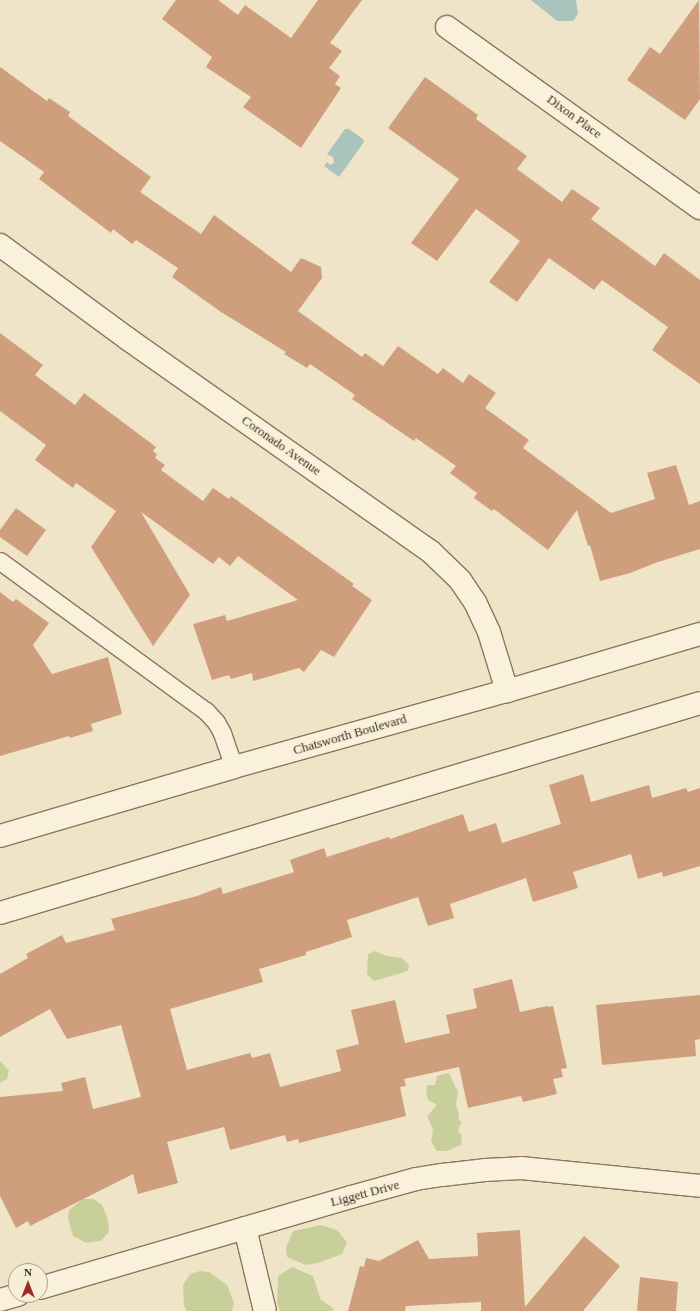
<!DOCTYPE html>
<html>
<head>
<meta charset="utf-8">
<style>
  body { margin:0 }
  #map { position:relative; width:700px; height:1311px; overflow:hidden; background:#f0e4c8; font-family:Georgia,serif }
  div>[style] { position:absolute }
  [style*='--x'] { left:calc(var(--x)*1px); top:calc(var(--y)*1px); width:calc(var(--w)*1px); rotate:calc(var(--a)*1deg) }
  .green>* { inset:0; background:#c9cf9b }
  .water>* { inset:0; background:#a9c4bc }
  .building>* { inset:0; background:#cf9f7d }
  .roads { filter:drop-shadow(1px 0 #8d765c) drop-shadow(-1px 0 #8d765c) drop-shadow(0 1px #8d765c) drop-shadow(0 -1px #8d765c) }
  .lane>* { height:17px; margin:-8.5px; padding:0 8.5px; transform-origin:8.5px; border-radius:8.5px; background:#faf1dc }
  .street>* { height:22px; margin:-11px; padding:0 11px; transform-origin:11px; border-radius:11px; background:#faf1dc }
  .secondary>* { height:22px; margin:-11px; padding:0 11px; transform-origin:11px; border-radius:11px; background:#faf1dc }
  span { translate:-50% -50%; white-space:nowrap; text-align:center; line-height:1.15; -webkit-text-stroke:3px #f7eed8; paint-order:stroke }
  .street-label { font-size:13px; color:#3d2e20 }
  .north { position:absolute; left:8px; top:1263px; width:40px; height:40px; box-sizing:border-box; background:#f7eed8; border:1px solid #ada18e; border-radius:50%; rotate:0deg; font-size:11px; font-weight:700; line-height:16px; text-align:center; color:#3d2e20 }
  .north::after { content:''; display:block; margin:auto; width:14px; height:18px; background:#9e2a2b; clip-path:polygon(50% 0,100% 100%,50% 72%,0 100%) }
</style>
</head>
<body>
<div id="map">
  <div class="green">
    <div style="clip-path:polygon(375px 951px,387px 956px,402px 958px,409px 965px,408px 971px,374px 981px,367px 974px,368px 954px)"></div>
    <div style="clip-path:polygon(0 1061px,9px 1071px,7px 1079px,0 1083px)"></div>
    <div style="clip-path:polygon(449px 1073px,458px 1092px,456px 1105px,459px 1114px,458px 1120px,462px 1122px,458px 1130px,462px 1136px,461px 1145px,447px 1151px,437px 1151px,431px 1141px,433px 1130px,427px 1116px,437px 1105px,428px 1100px,426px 1091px,427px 1085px,435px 1085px,437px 1076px)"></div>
    <div style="clip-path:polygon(83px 1199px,94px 1199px,102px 1205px,108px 1220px,109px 1232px,101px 1241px,86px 1243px,73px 1236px,68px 1218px,69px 1210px)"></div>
    <div style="clip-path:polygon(321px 1225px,337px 1230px,347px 1242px,342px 1254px,318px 1263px,306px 1265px,287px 1257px,286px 1248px,293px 1231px)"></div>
    <div style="clip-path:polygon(292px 1267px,313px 1276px,321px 1300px,332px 1307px,334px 1311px,280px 1311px,277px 1303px,278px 1276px)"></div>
    <div style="clip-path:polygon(200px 1271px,209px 1272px,227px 1285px,234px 1303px,232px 1311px,187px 1311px,184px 1306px,183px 1285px,190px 1274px)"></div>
  </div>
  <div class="water">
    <div style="clip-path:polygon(531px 0,576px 0,578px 14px,573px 21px,557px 21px)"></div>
    <div style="clip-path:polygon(345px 129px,349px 129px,363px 139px,364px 142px,339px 177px,324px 166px,327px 162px,330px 165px,334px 163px,333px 157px,327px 154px)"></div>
  </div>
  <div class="building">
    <div style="clip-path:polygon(176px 0,218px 0,238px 15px,245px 5px,291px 38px,318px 0,362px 0,330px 43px,342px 51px,329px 68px,340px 76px,335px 84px,341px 88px,301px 148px,243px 107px,251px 97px,206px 67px,212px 57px,162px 19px)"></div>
    <div style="clip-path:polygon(699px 0,700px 99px,685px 120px,627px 80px,650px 47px,660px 54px)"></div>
    <div style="clip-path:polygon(0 67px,47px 101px,49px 98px,70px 112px,68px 116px,151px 177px,140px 192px,201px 234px,214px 215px,291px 272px,301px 258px,321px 267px,322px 278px,298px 311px,362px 357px,365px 353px,383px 366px,398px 346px,438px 374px,443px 368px,463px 383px,469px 374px,496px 393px,485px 408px,529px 440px,523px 448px,611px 513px,655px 499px,647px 473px,676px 465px,689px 505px,700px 501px,700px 549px,658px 562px,630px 573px,600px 581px,590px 545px,588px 546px,577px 510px,548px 550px,494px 509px,492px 511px,474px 498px,477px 493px,450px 473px,456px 466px,416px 438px,414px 441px,352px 399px,355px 395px,310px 364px,307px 368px,284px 354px,286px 352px,221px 312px,172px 277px,178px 268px,136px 240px,132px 244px,113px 229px,111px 233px,39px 179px,44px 172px,0 141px)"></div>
    <div style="clip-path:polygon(425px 77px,478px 115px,476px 119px,527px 156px,517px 169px,562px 202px,572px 189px,600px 208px,591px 219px,655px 266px,664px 253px,700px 280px,700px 384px,652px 350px,668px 327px,602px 280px,594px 290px,549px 258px,517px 302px,489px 282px,520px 241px,476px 209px,437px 261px,411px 243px,459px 179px,388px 128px)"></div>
    <div style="clip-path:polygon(0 333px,43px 365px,35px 375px,75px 405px,84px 393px,156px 447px,153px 451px,157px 454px,155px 458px,165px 465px,161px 470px,203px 501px,213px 488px,229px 499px,231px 496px,354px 584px,352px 586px,372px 600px,334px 657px,321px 650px,304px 672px,299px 668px,253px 681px,252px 673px,231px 679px,229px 675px,212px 680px,193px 624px,225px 615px,227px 621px,298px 600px,238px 556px,230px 566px,219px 557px,213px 564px,141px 512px,190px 595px,153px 646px,91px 547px,116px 511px,76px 483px,73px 488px,35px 460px,46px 445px,0 411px)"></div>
    <div style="clip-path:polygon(16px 508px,46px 530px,27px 556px,0 537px,0 530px)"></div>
    <div style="clip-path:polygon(0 592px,13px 602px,16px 599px,49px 623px,33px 645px,52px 674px,108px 657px,122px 714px,91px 724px,93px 731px,70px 738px,69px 736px,0 756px)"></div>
    <div style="clip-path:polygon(583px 774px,591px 802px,649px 785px,652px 798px,686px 788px,688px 792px,700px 788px,700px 866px,663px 877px,662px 872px,638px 879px,631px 854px,573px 872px,578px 888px,533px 902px,526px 878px,450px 904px,454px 918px,428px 926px,418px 897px,347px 920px,352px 937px,306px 952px,306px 955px,259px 969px,263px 982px,170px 1009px,187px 1070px,250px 1053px,252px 1058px,270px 1053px,280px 1087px,341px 1071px,336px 1050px,359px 1044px,351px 1010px,395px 1000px,405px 1043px,450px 1033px,446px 1015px,477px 1008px,473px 989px,512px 979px,520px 1012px,547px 1006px,548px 1007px,553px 1006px,567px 1068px,561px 1069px,563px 1077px,553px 1079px,557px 1094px,523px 1102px,521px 1096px,468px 1108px,459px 1067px,404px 1079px,406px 1086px,400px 1087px,406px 1116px,299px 1143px,298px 1139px,287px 1142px,285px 1135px,230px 1150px,224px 1127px,167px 1142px,178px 1183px,138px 1194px,133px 1174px,30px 1226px,28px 1221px,16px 1228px,0 1196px,0 1097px,63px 1091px,61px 1083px,85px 1077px,93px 1109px,141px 1097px,121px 1025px,67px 1039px,50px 1009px,0 1037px,0 974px,28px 958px,26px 954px,62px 935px,66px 943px,115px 930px,111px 919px,197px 896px,221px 887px,223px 894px,294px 872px,290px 860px,324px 848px,327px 857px,389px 837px,390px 839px,463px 814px,469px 832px,496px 823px,502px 843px,561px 824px,549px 785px)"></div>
    <div style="clip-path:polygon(700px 995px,700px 1039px,695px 1040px,696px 1056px,602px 1065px,596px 1005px)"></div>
    <div style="clip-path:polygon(520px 1230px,525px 1307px,584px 1236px,620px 1266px,583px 1311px,481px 1311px,481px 1302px,406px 1306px,405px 1311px,348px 1311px,360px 1266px,364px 1267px,366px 1258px,379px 1261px,418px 1240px,429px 1259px,478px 1256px,477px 1233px)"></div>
    <div style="clip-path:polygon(640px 1277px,678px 1282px,676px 1311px,637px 1311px)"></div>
  </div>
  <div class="roads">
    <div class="lane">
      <div style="--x:0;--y:561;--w:255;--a:36.1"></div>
      <div style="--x:206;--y:711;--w:15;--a:48"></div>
      <div style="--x:216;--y:722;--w:13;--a:61"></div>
      <div style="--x:222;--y:733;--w:36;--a:71"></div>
    </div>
    <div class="street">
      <div style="--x:447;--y:27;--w:311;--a:35.6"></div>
      <div style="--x:0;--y:245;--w:159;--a:36.3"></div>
      <div style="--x:128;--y:339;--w:369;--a:35.1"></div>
      <div style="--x:430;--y:551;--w:42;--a:44"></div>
      <div style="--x:460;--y:580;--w:27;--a:56"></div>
      <div style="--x:475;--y:602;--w:33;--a:65"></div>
      <div style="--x:489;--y:632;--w:62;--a:73"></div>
      <div style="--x:0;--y:913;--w:731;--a:-16.7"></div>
      <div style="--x:245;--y:1228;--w:85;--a:76.5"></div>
      <div style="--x:40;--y:1288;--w:324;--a:-16.3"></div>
      <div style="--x:351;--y:1197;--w:67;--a:-15.5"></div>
      <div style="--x:416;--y:1179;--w:26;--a:-9"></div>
      <div style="--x:442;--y:1175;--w:43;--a:-6.6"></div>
      <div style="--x:485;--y:1170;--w:36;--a:-3"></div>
      <div style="--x:521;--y:1168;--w:180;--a:5.7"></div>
      <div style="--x:0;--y:1300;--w:19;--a:-16"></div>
    </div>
    <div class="secondary">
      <div style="--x:0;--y:836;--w:244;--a:-16.4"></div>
      <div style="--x:234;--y:767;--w:283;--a:-15.6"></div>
      <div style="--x:507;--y:691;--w:201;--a:-16.5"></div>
    </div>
  </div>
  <div class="street-label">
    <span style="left:574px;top:117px;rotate:36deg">Dixon Place</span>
    <span style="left:281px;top:446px;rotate:35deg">Coronado Avenue</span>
    <span style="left:350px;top:735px;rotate:-16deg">Chatsworth Boulevard</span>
    <span style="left:365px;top:1194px;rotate:-15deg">Liggett Drive</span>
  </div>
  <div class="north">N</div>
</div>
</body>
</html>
